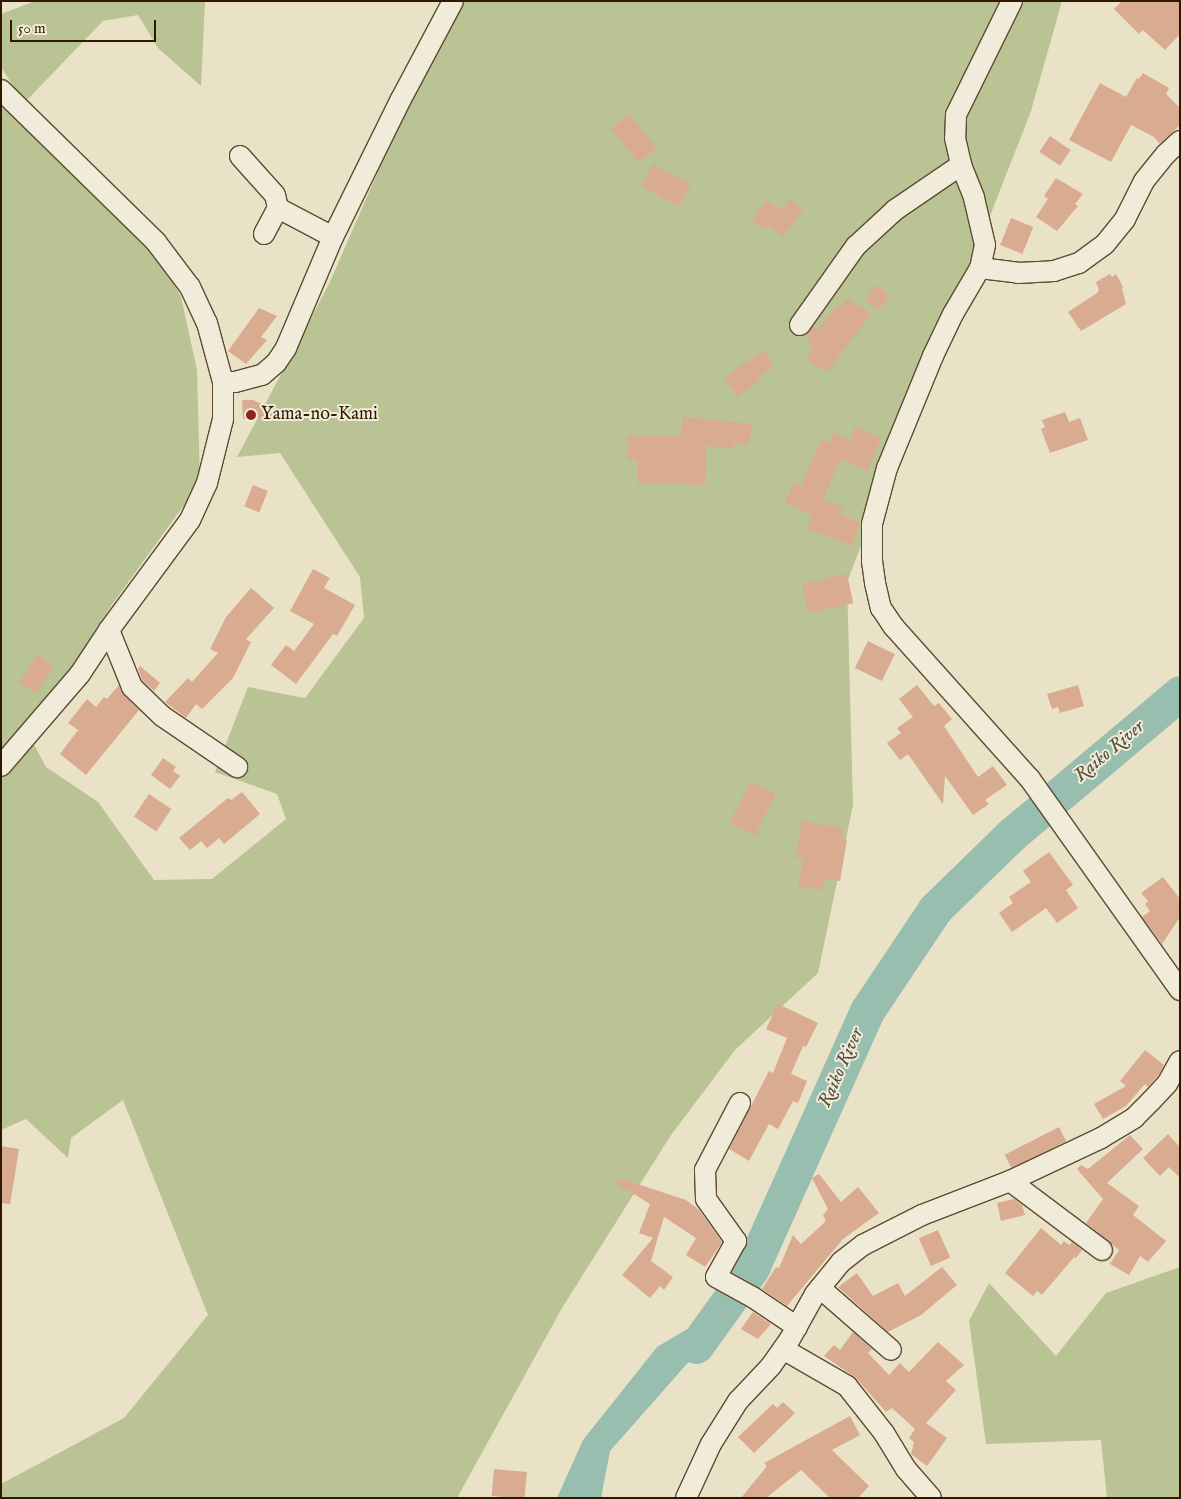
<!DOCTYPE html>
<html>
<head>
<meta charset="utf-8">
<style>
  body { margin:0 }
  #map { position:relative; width:1181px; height:1499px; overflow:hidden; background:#eae2c6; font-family:"IM FELL English",serif }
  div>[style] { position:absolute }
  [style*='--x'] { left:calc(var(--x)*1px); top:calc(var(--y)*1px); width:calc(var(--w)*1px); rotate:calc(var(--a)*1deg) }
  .green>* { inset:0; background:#b9c393 }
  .water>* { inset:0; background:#98beb0 }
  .river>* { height:35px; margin:-17.5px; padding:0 17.5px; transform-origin:17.5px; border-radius:17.5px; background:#98beb0 }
  .building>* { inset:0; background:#d9ab91; transform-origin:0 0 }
  .roads { filter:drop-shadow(1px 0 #5e4a32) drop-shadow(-1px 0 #5e4a32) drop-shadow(0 1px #5e4a32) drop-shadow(0 -1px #5e4a32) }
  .street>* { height:20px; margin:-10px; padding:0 10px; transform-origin:10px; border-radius:10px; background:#f1ecda }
  .dots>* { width:14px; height:14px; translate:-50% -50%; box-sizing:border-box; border:2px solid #f1ecda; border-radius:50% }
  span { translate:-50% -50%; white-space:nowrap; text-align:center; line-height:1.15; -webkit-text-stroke:4px #f1ecda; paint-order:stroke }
  .poi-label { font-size:18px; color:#2f1700 }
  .left { translate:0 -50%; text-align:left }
  .water-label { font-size:19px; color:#54513e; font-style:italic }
  .frame { position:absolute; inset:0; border:2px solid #2f1700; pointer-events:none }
  .scale { position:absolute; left:10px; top:20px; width:146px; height:22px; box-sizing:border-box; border:2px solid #2f1700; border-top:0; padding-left:6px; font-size:15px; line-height:18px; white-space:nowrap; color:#2f1700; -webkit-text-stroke:4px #f1ecda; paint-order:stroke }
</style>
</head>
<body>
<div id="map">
  <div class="green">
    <div style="clip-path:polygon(35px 1px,205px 1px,201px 86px,158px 48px,138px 15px,103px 21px,24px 103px,1px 67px,1px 14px)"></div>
    <div style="clip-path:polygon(466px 1px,1062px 1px,1031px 111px,847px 582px,853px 805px,818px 973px,735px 1050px,671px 1135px,562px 1308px,457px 1498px,1px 1498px,1px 1484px,124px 1418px,208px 1315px,123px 1100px,71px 1138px,68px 1158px,26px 1119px,1px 1130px,1px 81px,139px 221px,181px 297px,197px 370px,200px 483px,111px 606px,29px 735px,46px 767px,98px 802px,154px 880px,212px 879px,286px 819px,277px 794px,215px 772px,248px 687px,305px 698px,364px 618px,360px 577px,280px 453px,237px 457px,329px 284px,421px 73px)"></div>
    <div style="clip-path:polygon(1180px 1267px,1180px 1498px,1107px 1498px,1101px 1440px,986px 1444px,969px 1321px,989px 1283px,1056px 1356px,1106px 1293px)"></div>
  </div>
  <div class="water">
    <div style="clip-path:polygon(723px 1308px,723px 1323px,610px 1451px,601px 1498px,557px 1498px,583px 1440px,657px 1347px)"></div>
  </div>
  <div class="river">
    <div style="--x:696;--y:1346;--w:96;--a:-54.3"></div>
    <div style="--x:752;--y:1268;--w:282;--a:-65.9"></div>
    <div style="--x:867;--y:1011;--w:123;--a:-56.3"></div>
    <div style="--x:935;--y:909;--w:106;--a:-44.2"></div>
    <div style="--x:1011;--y:835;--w:221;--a:-40"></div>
  </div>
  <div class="building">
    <div style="clip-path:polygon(1122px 1px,1180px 1px,1180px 34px,1165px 50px,1143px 30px,1139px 34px,1114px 9px)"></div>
    <div style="clip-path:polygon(1143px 73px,1169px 88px,1166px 94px,1180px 108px,1180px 125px,1160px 144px,1154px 137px,1131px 125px,1111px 162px,1069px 140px,1100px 83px,1126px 97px,1137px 78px,1139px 79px)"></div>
    <div style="left:629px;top:114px;width:44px;height:23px;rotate:51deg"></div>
    <div style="left:1050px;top:136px;width:25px;height:19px;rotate:34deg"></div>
    <div style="left:653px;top:164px;width:43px;height:25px;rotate:29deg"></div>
    <div style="clip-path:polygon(1056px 178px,1083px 194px,1075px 204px,1078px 206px,1057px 231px,1036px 217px,1048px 199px,1044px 196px)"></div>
    <div style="clip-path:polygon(789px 199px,803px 209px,784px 236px,769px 226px,766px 230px,752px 221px,766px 200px,782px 210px)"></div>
    <div style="left:1011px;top:218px;width:24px;height:29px;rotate:22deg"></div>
    <div style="clip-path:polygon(1110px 274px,1112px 277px,1116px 274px,1123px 287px,1122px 289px,1126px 304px,1081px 331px,1068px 312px,1097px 293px,1099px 290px,1096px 282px)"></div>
    <div style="left:877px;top:285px;width:17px;height:19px;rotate:40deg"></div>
    <div style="clip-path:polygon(847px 299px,856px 306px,858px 304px,871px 314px,827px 372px,806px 359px,812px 351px,807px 334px,813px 327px,817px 330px,837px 305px,840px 308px)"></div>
    <div style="clip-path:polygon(259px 308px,277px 316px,261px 337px,267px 340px,246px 364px,228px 351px)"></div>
    <div style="clip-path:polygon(764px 350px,774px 367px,758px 377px,761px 380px,737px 397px,724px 378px)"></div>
    <div style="clip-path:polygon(242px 400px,253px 400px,290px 417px,243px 419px)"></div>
    <div style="clip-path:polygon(1065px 412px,1069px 422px,1080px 418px,1088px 440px,1050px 453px,1041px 429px,1045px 427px,1042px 420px)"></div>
    <div style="clip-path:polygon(683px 417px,752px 424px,749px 445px,734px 443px,734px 449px,706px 446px,705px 485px,637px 483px,638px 460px,627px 459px,628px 435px,681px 436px)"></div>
    <div style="clip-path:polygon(855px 427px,881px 438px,868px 471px,840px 459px,823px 500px,843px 507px,841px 515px,860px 522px,853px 546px,807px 529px,812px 515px,785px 503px,794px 482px,801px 486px,821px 439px,830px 443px,834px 433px,850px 440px)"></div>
    <div style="left:253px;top:485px;width:16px;height:23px;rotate:22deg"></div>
    <div style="clip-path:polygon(313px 569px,330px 578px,324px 588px,355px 605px,337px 636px,333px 634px,296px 684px,271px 665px,286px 645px,294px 651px,314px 624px,290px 611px)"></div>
    <div style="left:847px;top:574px;width:30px;height:46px;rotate:78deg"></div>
    <div style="clip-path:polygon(251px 588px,274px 608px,246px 639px,251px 642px,233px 678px,202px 709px,196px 704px,186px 718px,165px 702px,188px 678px,192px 682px,218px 653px,210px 649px,226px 617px)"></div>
    <div style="left:868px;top:641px;width:30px;height:30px;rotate:26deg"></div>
    <div style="left:37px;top:655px;width:20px;height:33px;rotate:33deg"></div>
    <div style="clip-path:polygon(140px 666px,160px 683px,154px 691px,142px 680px,138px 669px)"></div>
    <div style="clip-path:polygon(119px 685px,124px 695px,139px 710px,86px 775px,60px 754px,78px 730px,68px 723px,87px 699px,96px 707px,104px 697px,107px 699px)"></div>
    <div style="clip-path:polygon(917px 685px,934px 706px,939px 703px,952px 719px,944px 726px,978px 777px,993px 766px,1007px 785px,985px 800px,989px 804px,973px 815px,945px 776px,943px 804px,908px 754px,900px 760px,887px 743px,901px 733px,897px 728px,913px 717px,899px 699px)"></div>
    <div style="clip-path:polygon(1078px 685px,1084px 706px,1060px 713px,1058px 707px,1052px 709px,1047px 694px)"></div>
    <div style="clip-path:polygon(163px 758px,176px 767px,173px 771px,180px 776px,170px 789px,151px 775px)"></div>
    <div style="left:750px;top:782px;width:28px;height:46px;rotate:26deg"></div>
    <div style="clip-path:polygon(242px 792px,260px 814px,224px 844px,219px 838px,207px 848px,201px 841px,190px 850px,179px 838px,228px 798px,231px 800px)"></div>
    <div style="left:149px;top:794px;width:27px;height:27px;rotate:34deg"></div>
    <div style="clip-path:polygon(802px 821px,843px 828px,841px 838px,847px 840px,840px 881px,824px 879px,822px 890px,798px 886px,803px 859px,796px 858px)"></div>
    <div style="clip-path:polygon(1049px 852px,1073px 885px,1066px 890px,1078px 908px,1057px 923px,1046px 908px,1012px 932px,999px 913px,1013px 903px,1009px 897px,1031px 882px,1023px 871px)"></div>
    <div style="clip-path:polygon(1163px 877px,1180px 899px,1180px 917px,1162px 944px,1142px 917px,1150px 911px,1145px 904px,1148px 901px,1141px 893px)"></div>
    <div style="clip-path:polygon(778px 1004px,818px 1023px,806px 1047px,803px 1046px,791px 1074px,807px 1081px,798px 1103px,793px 1101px,778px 1129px,769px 1124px,749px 1161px,729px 1149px,769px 1071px,773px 1073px,787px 1038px,766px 1029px)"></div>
    <div style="clip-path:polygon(1145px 1050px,1164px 1065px,1160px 1073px,1148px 1087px,1145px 1084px,1126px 1106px,1103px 1119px,1094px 1104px,1126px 1086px,1120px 1081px)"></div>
    <div style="left:1059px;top:1127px;width:16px;height:61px;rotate:63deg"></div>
    <div style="clip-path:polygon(1168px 1134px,1180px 1147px,1180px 1178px,1169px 1167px,1160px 1176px,1143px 1158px)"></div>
    <div style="clip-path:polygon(1130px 1135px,1143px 1149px,1107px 1183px,1139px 1206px,1133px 1215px,1166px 1241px,1148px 1262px,1140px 1256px,1129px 1275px,1110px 1264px,1119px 1250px,1086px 1223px,1103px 1199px,1077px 1169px,1081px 1165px,1088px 1169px)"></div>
    <div style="clip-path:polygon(1px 1146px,19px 1149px,10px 1204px,1px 1203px)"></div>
    <div style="clip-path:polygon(819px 1174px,841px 1202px,858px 1187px,879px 1213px,843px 1239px,787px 1306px,762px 1289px,776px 1267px,779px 1268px,793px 1235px,801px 1244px,826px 1221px,823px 1215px,828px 1209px,812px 1178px)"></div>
    <div style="clip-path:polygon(619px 1178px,686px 1200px,699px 1210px,722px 1242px,705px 1267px,686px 1255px,696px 1238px,664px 1217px,651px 1261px,673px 1277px,664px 1290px,660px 1286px,650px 1298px,622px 1275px,653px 1238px,639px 1233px,650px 1204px,616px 1183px)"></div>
    <div style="clip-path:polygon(1014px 1199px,1022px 1205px,1025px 1215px,1001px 1221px,997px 1203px)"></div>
    <div style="clip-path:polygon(1041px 1228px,1061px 1245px,1064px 1241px,1069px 1245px,1072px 1242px,1082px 1250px,1076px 1258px,1074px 1257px,1042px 1295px,1037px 1291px,1033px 1296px,1005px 1273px)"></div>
    <div style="left:938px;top:1230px;width:30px;height:21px;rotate:66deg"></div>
    <div style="clip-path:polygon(942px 1267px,957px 1285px,921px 1315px,888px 1332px,838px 1287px,857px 1273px,873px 1296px,898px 1283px,905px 1296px)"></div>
    <div style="clip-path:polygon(753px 1312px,771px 1324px,758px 1339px,741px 1329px)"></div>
    <div style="clip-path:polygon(853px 1332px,872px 1349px,868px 1353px,889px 1375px,900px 1363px,909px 1372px,938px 1342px,964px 1365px,946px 1381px,956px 1390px,926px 1423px,947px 1438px,927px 1466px,911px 1454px,914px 1442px,909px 1438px,915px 1429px,892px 1408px,886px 1412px,856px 1378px,824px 1356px,834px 1345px,840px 1350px)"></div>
    <div style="clip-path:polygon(783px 1402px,795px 1413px,754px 1453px,738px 1437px,773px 1404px,777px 1408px)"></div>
    <div style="clip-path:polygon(850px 1416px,860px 1435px,832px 1450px,869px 1486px,858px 1498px,830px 1498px,801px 1470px,766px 1498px,741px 1498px,767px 1466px,764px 1463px)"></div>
    <div style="left:494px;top:1469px;width:33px;height:27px;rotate:5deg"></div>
  </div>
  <div class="roads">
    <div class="street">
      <div style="--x:1012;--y:1;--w:127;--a:116.2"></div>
      <div style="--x:956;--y:115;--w:23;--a:92"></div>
      <div style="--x:955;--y:138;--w:28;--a:77"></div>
      <div style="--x:961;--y:165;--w:35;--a:68"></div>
      <div style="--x:974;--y:198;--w:48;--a:76.8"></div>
      <div style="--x:985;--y:245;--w:24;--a:102"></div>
      <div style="--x:980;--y:268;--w:53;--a:120.4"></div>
      <div style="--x:953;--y:314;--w:47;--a:115.5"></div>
      <div style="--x:933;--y:356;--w:121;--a:112.3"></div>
      <div style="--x:887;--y:468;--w:58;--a:105"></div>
      <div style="--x:872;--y:524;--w:37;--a:90"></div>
      <div style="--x:872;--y:561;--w:22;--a:82"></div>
      <div style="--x:875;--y:583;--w:26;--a:77"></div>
      <div style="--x:881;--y:608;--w:23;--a:56"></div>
      <div style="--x:894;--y:627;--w:204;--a:48.2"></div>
      <div style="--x:1030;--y:779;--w:259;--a:54.6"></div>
      <div style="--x:1;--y:90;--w:217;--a:44.4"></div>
      <div style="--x:156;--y:242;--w:56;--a:52.9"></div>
      <div style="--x:190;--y:287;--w:40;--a:65"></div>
      <div style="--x:207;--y:323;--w:61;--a:74.8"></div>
      <div style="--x:223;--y:382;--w:37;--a:90"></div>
      <div style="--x:223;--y:419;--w:66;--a:104"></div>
      <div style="--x:207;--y:483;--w:41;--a:114.7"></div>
      <div style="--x:190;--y:520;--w:137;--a:126.4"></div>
      <div style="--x:109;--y:630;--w:53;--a:123.4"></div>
      <div style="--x:80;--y:674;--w:121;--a:130.7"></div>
      <div style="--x:240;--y:156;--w:52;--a:48.1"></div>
      <div style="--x:275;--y:195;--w:13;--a:77"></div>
      <div style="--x:278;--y:208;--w:62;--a:27.8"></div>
      <div style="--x:264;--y:234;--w:30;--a:-62"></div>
      <div style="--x:980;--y:268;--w:38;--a:7"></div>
      <div style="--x:1018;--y:273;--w:36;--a:-3"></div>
      <div style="--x:1054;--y:271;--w:26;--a:-18"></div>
      <div style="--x:1079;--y:263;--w:32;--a:-36"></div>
      <div style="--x:1105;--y:244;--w:32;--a:-51"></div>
      <div style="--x:1125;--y:219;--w:42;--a:-63.4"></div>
      <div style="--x:1144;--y:181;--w:35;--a:-51"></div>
      <div style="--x:1166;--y:154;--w:19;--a:-43"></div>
      <div style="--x:800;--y:325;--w:97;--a:-54.7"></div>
      <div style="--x:856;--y:246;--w:53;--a:-42.7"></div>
      <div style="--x:895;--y:210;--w:80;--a:-34.3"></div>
      <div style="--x:223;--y:382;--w:12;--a:0"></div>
      <div style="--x:235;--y:382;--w:28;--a:-15"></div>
      <div style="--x:262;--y:375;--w:18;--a:-41"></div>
      <div style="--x:276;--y:363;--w:18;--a:-56"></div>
      <div style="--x:286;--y:348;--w:121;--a:-67.1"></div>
      <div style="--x:333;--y:237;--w:154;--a:-63.8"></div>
      <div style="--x:401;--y:99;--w:111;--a:-62"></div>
      <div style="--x:109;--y:630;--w:61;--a:68"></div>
      <div style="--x:132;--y:687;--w:42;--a:44"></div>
      <div style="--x:162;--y:716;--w:91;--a:34.2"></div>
      <div style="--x:740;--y:1103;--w:76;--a:117.6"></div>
      <div style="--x:705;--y:1170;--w:29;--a:88"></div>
      <div style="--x:706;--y:1199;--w:52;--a:54.5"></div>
      <div style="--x:736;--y:1241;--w:41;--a:119.1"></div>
      <div style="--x:716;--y:1277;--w:43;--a:28.9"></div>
      <div style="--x:754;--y:1298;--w:52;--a:34"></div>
      <div style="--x:1010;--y:1181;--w:115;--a:36.9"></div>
      <div style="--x:820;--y:1288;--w:94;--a:41.1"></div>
      <div style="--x:783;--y:1349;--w:74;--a:30"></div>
      <div style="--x:847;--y:1386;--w:60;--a:51.8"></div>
      <div style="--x:884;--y:1433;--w:42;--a:58.6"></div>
      <div style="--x:906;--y:1469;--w:38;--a:49"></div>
      <div style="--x:686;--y:1498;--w:60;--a:-65.2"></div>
      <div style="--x:711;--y:1444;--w:51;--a:-57.9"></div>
      <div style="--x:738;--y:1401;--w:48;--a:-46.7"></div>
      <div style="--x:771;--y:1366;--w:33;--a:-55"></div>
      <div style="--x:790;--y:1339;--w:51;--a:-60.9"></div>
      <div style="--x:815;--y:1294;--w:41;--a:-50.9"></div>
      <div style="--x:841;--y:1262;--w:28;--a:-38"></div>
      <div style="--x:863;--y:1245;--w:66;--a:-27"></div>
      <div style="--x:922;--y:1215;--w:94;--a:-21.1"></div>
      <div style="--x:1010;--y:1181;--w:101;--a:-25.3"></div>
      <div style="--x:1101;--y:1138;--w:39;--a:-31"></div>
      <div style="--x:1134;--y:1118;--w:24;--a:-45"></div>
      <div style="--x:1151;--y:1101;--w:23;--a:-47"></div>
      <div style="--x:1167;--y:1084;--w:26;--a:-61"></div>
    </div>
  </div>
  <div class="dots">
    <div style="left:251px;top:415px;background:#8f2418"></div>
  </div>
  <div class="poi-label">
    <span class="left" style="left:261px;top:415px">Yama-no-Kami</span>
  </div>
  <div class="water-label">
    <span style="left:1110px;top:752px;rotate:-40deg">Raiko River</span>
    <span style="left:842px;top:1068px;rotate:-66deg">Raiko River</span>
  </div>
  <div class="frame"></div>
  <div class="scale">50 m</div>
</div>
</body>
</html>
